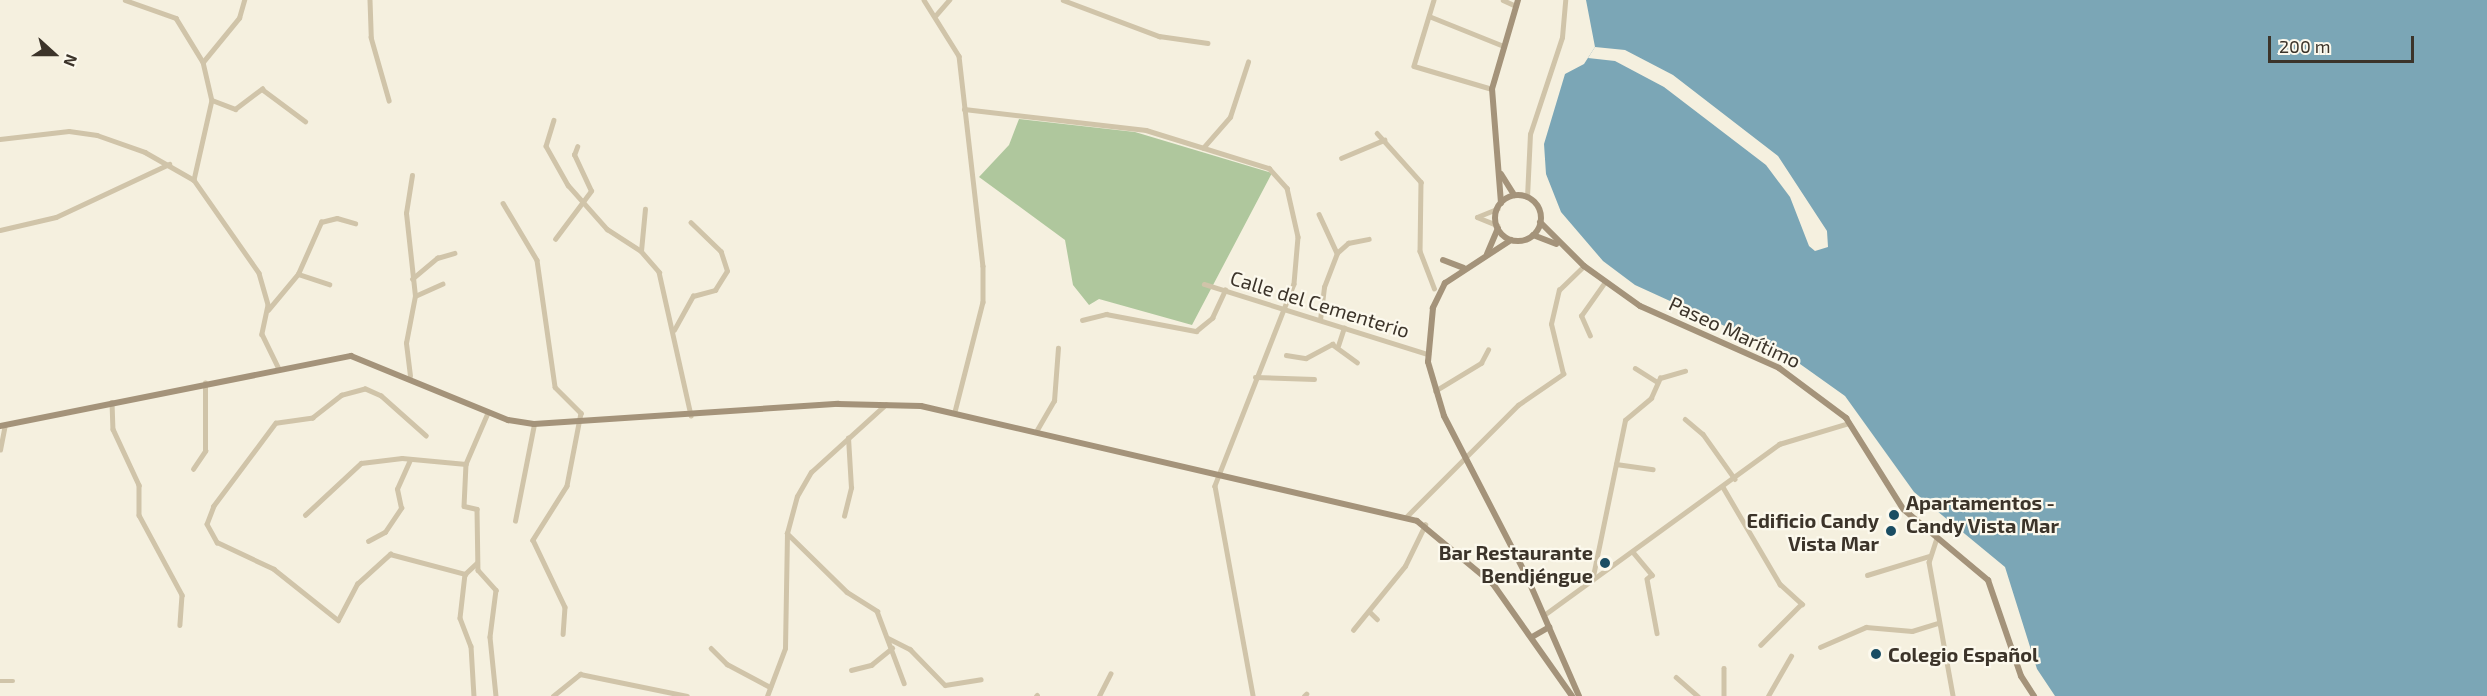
<!DOCTYPE html>
<html>
<head>
<meta charset="utf-8">
<style>
  body { margin:0 }
  #map { position:relative; width:2487px; height:696px; overflow:hidden; background:#f5f0df; font-family:"Exo 2",sans-serif }
  div>[style] { position:absolute }
  [style*='--x'] { left:calc(var(--x)*1px); top:calc(var(--y)*1px); width:calc(var(--w)*1px); rotate:calc(var(--a)*1deg) }
  .green>* { inset:0; background:#afc79d }
  .water>* { inset:0; background:#7ba6b6 }
  .pier>* { inset:0; background:#f5f0df }
  .minor>* { height:4.5px; margin:-2.25px; padding:0 2.25px; transform-origin:2.25px; border-radius:2.25px; background:#d0c4a9 }
  .tertiary>* { height:5px; margin:-2.5px; padding:0 2.5px; transform-origin:2.5px; border-radius:2.5px; background:#d0c4a9 }
  .secondary>* { height:6px; margin:-3px; padding:0 3px; transform-origin:3px; border-radius:3px; background:#a4937a }
  .secondary>.ring { margin:-3px; padding:0; box-sizing:content-box; background:none; border:6px solid #a4937a; border-radius:50% }
  .dots>* { width:16px; height:16px; translate:-50% -50%; box-sizing:border-box; border:3px solid #fcf9ed; border-radius:50% }
  span { translate:-50% -50%; white-space:nowrap; text-align:center; line-height:1.15; -webkit-text-stroke:4.5px #fcf9ed; paint-order:stroke }
  .street-label { font-size:20px; color:#3c342a }
  .poi-label { font-size:20px; color:#3c342a; font-weight:700 }
  .left { translate:0 -50%; text-align:left }
  .right { translate:-100% -50%; text-align:right }
  .north { position:absolute; left:24px; top:24px; width:60px; height:60px; -webkit-text-stroke:4px #fcf9ed; paint-order:stroke; rotate:111deg; font-size:16px; font-weight:700; line-height:24px; text-align:center; color:#3c342a }
  .north::after { content:''; display:block; margin:auto; width:21px; height:27px; background:#3c342a; clip-path:polygon(50% 0,100% 100%,50% 72%,0 100%) }
  .scale { position:absolute; left:2268px; top:36px; width:146px; height:27px; box-sizing:border-box; border:3px solid #3c342a; border-top:0; padding-left:8px; font-size:18px; line-height:21px; white-space:nowrap; color:#3c342a; -webkit-text-stroke:4px #fcf9ed; paint-order:stroke }
</style>
</head>
<body>
<div id="map">
  <div class="green">
    <div style="clip-path:polygon(1019px 119px,1135px 132px,1272px 173px,1192px 325px,1099px 299px,1089px 305px,1073px 285px,1065px 240px,979px 177px,1009px 145px)"></div>
  </div>
  <div class="water">
    <div style="clip-path:polygon(1586px 0,2487px 0,2487px 696px,2055px 696px,2037px 669px,2005px 567px,1914px 492px,1845px 396px,1786px 354px,1635px 285px,1603px 261px,1561px 212px,1546px 174px,1544px 144px,1565px 74px,1584px 64px,1595px 47px)"></div>
  </div>
  <div class="pier">
    <div style="clip-path:polygon(1595px 47px,1625px 50px,1673px 75px,1778px 156px,1827px 231px,1828px 247px,1815px 251px,1809px 246px,1790px 197px,1766px 165px,1664px 87px,1615px 61px,1588px 58px)"></div>
  </div>
  <div class="minor">
    <div style="--x:125;--y:0;--w:54;--a:19.4"></div>
    <div style="--x:176;--y:18;--w:52;--a:58.5"></div>
    <div style="--x:203;--y:62;--w:39;--a:77"></div>
    <div style="--x:212;--y:100;--w:82;--a:102.7"></div>
    <div style="--x:370;--y:0;--w:37;--a:88"></div>
    <div style="--x:371;--y:37;--w:66;--a:74.1"></div>
    <div style="--x:924;--y:0;--w:66;--a:58"></div>
    <div style="--x:959;--y:56;--w:211;--a:83.5"></div>
    <div style="--x:983;--y:266;--w:36;--a:90"></div>
    <div style="--x:983;--y:302;--w:114;--a:104.3"></div>
    <div style="--x:1063;--y:0;--w:103;--a:20.6"></div>
    <div style="--x:1159;--y:36;--w:49;--a:8.1"></div>
    <div style="--x:1434;--y:0;--w:69;--a:106.9"></div>
    <div style="--x:1414;--y:66;--w:81;--a:16.4"></div>
    <div style="--x:1503;--y:0;--w:14;--a:25"></div>
    <div style="--x:936;--y:15;--w:20;--a:-49"></div>
    <div style="--x:1429;--y:16;--w:78;--a:21.9"></div>
    <div style="--x:203;--y:62;--w:57;--a:-50.7"></div>
    <div style="--x:239;--y:18;--w:19;--a:-74"></div>
    <div style="--x:212;--y:100;--w:25;--a:21"></div>
    <div style="--x:235;--y:109;--w:34;--a:-37"></div>
    <div style="--x:262;--y:89;--w:54;--a:36.7"></div>
    <div style="--x:964;--y:109;--w:183;--a:6.6"></div>
    <div style="--x:1146;--y:130;--w:129;--a:17.2"></div>
    <div style="--x:1269;--y:168;--w:27;--a:48"></div>
    <div style="--x:1287;--y:188;--w:50;--a:77.3"></div>
    <div style="--x:1298;--y:237;--w:47;--a:94.9"></div>
    <div style="--x:1294;--y:284;--w:217;--a:111.4"></div>
    <div style="--x:1215;--y:486;--w:213;--a:79.7"></div>
    <div style="--x:554;--y:120;--w:27;--a:107"></div>
    <div style="--x:546;--y:146;--w:45;--a:60.6"></div>
    <div style="--x:568;--y:185;--w:59;--a:48.4"></div>
    <div style="--x:607;--y:229;--w:40;--a:32.9"></div>
    <div style="--x:641;--y:251;--w:28;--a:49"></div>
    <div style="--x:659;--y:272;--w:147;--a:77.4"></div>
    <div style="--x:1377;--y:133;--w:66;--a:48.1"></div>
    <div style="--x:1421;--y:182;--w:69;--a:90.8"></div>
    <div style="--x:1420;--y:251;--w:40;--a:69"></div>
    <div style="--x:0;--y:139;--w:69;--a:-6.6"></div>
    <div style="--x:69;--y:131;--w:28;--a:8"></div>
    <div style="--x:97;--y:135;--w:51;--a:19.5"></div>
    <div style="--x:145;--y:152;--w:56;--a:29.7"></div>
    <div style="--x:194;--y:180;--w:113;--a:55"></div>
    <div style="--x:259;--y:273;--w:33;--a:74"></div>
    <div style="--x:268;--y:305;--w:30;--a:102"></div>
    <div style="--x:262;--y:334;--w:37;--a:64"></div>
    <div style="--x:1203;--y:148;--w:41;--a:-48.9"></div>
    <div style="--x:1230;--y:117;--w:58;--a:-71.9"></div>
    <div style="--x:1341;--y:158;--w:47;--a:-22.7"></div>
    <div style="--x:503;--y:203;--w:66;--a:59.2"></div>
    <div style="--x:537;--y:260;--w:128;--a:81.9"></div>
    <div style="--x:555;--y:387;--w:37;--a:45"></div>
    <div style="--x:581;--y:413;--w:74;--a:100.9"></div>
    <div style="--x:567;--y:486;--w:64;--a:122.2"></div>
    <div style="--x:533;--y:540;--w:74;--a:64.5"></div>
    <div style="--x:565;--y:607;--w:27;--a:94"></div>
    <div style="--x:1319;--y:214;--w:43;--a:65.2"></div>
    <div style="--x:1477;--y:217;--w:22;--a:-22"></div>
    <div style="--x:1477;--y:217;--w:22;--a:22"></div>
    <div style="--x:0;--y:230;--w:57;--a:-13.1"></div>
    <div style="--x:56;--y:217;--w:125;--a:-25.1"></div>
    <div style="--x:555;--y:239;--w:60;--a:-53.1"></div>
    <div style="--x:591;--y:191;--w:40;--a:-115"></div>
    <div style="--x:574;--y:155;--w:9;--a:-69"></div>
    <div style="--x:641;--y:251;--w:42;--a:-84.6"></div>
    <div style="--x:298;--y:274;--w:57;--a:-66.1"></div>
    <div style="--x:321;--y:222;--w:16;--a:-14"></div>
    <div style="--x:337;--y:218;--w:19;--a:16"></div>
    <div style="--x:412;--y:279;--w:33;--a:-40"></div>
    <div style="--x:437;--y:258;--w:18;--a:-16"></div>
    <div style="--x:1204;--y:284;--w:235;--a:17.4"></div>
    <div style="--x:415;--y:296;--w:30;--a:-24"></div>
    <div style="--x:268;--y:310;--w:47;--a:-50.2"></div>
    <div style="--x:298;--y:274;--w:33;--a:18"></div>
    <div style="--x:1082;--y:320;--w:25;--a:-14"></div>
    <div style="--x:1106;--y:314;--w:92;--a:10.7"></div>
    <div style="--x:1196;--y:331;--w:21;--a:-39"></div>
    <div style="--x:1212;--y:318;--w:31;--a:-65"></div>
    <div style="--x:1320;--y:320;--w:33;--a:-83"></div>
    <div style="--x:1324;--y:287;--w:36;--a:-69"></div>
    <div style="--x:1337;--y:253;--w:15;--a:-42"></div>
    <div style="--x:1348;--y:243;--w:21;--a:-11"></div>
    <div style="--x:674;--y:330;--w:39;--a:-61"></div>
    <div style="--x:693;--y:296;--w:23;--a:-15"></div>
    <div style="--x:715;--y:290;--w:22;--a:-58"></div>
    <div style="--x:727;--y:271;--w:20;--a:-108"></div>
    <div style="--x:721;--y:252;--w:42;--a:-136"></div>
    <div style="--x:1590;--y:336;--w:22;--a:-114"></div>
    <div style="--x:1581;--y:316;--w:42;--a:-54.8"></div>
    <div style="--x:1338;--y:346;--w:19;--a:-72"></div>
    <div style="--x:1286;--y:355;--w:20;--a:9"></div>
    <div style="--x:1306;--y:358;--w:30;--a:-28"></div>
    <div style="--x:1332;--y:344;--w:31;--a:36"></div>
    <div style="--x:1635;--y:368;--w:26;--a:32"></div>
    <div style="--x:410;--y:376;--w:33;--a:-97"></div>
    <div style="--x:406;--y:343;--w:48;--a:-79.2"></div>
    <div style="--x:415;--y:296;--w:83;--a:-96.2"></div>
    <div style="--x:406;--y:213;--w:38;--a:-81"></div>
    <div style="--x:1255;--y:377;--w:59;--a:1.9"></div>
    <div style="--x:1435;--y:391;--w:54;--a:-31.3"></div>
    <div style="--x:1481;--y:363;--w:15;--a:-62"></div>
    <div style="--x:112;--y:402;--w:27;--a:88"></div>
    <div style="--x:113;--y:429;--w:62;--a:65.1"></div>
    <div style="--x:139;--y:485;--w:30;--a:90"></div>
    <div style="--x:139;--y:515;--w:91;--a:61.7"></div>
    <div style="--x:182;--y:595;--w:30;--a:94"></div>
    <div style="--x:488;--y:413;--w:56;--a:113.3"></div>
    <div style="--x:466;--y:464;--w:42;--a:92.7"></div>
    <div style="--x:464;--y:506;--w:13;--a:13"></div>
    <div style="--x:477;--y:509;--w:61;--a:89.1"></div>
    <div style="--x:478;--y:570;--w:27;--a:48"></div>
    <div style="--x:496;--y:590;--w:47;--a:97.3"></div>
    <div style="--x:490;--y:637;--w:59;--a:84.2"></div>
    <div style="--x:1685;--y:419;--w:23;--a:40"></div>
    <div style="--x:1703;--y:434;--w:55;--a:54.6"></div>
    <div style="--x:1037;--y:430;--w:34;--a:-60"></div>
    <div style="--x:1054;--y:401;--w:53;--a:-85.7"></div>
    <div style="--x:426;--y:436;--w:60;--a:-138.4"></div>
    <div style="--x:381;--y:396;--w:17;--a:-156"></div>
    <div style="--x:365;--y:389;--w:24;--a:165"></div>
    <div style="--x:342;--y:395;--w:37;--a:142"></div>
    <div style="--x:313;--y:418;--w:37;--a:172"></div>
    <div style="--x:276;--y:423;--w:104;--a:126.8"></div>
    <div style="--x:214;--y:506;--w:19;--a:111"></div>
    <div style="--x:207;--y:524;--w:21;--a:61"></div>
    <div style="--x:217;--y:542;--w:63;--a:25.3"></div>
    <div style="--x:274;--y:569;--w:82;--a:38.6"></div>
    <div style="--x:338;--y:620;--w:41;--a:-62.2"></div>
    <div style="--x:357;--y:584;--w:45;--a:-42.3"></div>
    <div style="--x:390;--y:554;--w:78;--a:14.9"></div>
    <div style="--x:465;--y:574;--w:44;--a:96.5"></div>
    <div style="--x:460;--y:618;--w:30;--a:69"></div>
    <div style="--x:471;--y:646;--w:50;--a:86.6"></div>
    <div style="--x:0;--y:450;--w:25;--a:-79"></div>
    <div style="--x:1616;--y:464;--w:37;--a:8"></div>
    <div style="--x:193;--y:469;--w:22;--a:-56"></div>
    <div style="--x:205;--y:451;--w:68;--a:-90"></div>
    <div style="--x:1723;--y:487;--w:113;--a:59.6"></div>
    <div style="--x:1780;--y:584;--w:30;--a:42"></div>
    <div style="--x:1802;--y:604;--w:58;--a:135"></div>
    <div style="--x:305;--y:515;--w:76;--a:-42.9"></div>
    <div style="--x:361;--y:463;--w:41;--a:-7"></div>
    <div style="--x:402;--y:458;--w:64;--a:5.4"></div>
    <div style="--x:844;--y:516;--w:29;--a:-76"></div>
    <div style="--x:851;--y:488;--w:50;--a:-93.4"></div>
    <div style="--x:1407;--y:516;--w:157;--a:-45"></div>
    <div style="--x:1518;--y:405;--w:55;--a:-34.6"></div>
    <div style="--x:1563;--y:374;--w:51;--a:-103.5"></div>
    <div style="--x:1551;--y:324;--w:35;--a:-77"></div>
    <div style="--x:1559;--y:290;--w:35;--a:-44"></div>
    <div style="--x:515;--y:521;--w:99;--a:-78.9"></div>
    <div style="--x:787;--y:533;--w:84;--a:44.5"></div>
    <div style="--x:847;--y:592;--w:36;--a:32"></div>
    <div style="--x:877;--y:611;--w:77;--a:69.4"></div>
    <div style="--x:1937;--y:538;--w:25;--a:108"></div>
    <div style="--x:1929;--y:562;--w:136;--a:79.8"></div>
    <div style="--x:368;--y:541;--w:19;--a:-28"></div>
    <div style="--x:385;--y:532;--w:29;--a:-56"></div>
    <div style="--x:401;--y:508;--w:19;--a:-102"></div>
    <div style="--x:397;--y:489;--w:32;--a:-66"></div>
    <div style="--x:1633;--y:552;--w:30;--a:50"></div>
    <div style="--x:1652;--y:575;--w:6;--a:141"></div>
    <div style="--x:1647;--y:579;--w:55;--a:79.5"></div>
    <div style="--x:465;--y:574;--w:16;--a:-43"></div>
    <div style="--x:1867;--y:575;--w:65;--a:-17"></div>
    <div style="--x:1592;--y:581;--w:164;--a:-78.4"></div>
    <div style="--x:1625;--y:420;--w:34;--a:-40"></div>
    <div style="--x:1651;--y:398;--w:22;--a:-66"></div>
    <div style="--x:1660;--y:378;--w:26;--a:-16"></div>
    <div style="--x:1370;--y:612;--w:10;--a:45"></div>
    <div style="--x:1544;--y:615;--w:291;--a:-36"></div>
    <div style="--x:1779;--y:444;--w:73;--a:-16.7"></div>
    <div style="--x:1353;--y:630;--w:82;--a:-50.9"></div>
    <div style="--x:1405;--y:566;--w:46;--a:-64"></div>
    <div style="--x:888;--y:638;--w:25;--a:27"></div>
    <div style="--x:910;--y:649;--w:50;--a:45.8"></div>
    <div style="--x:945;--y:685;--w:36;--a:-9"></div>
    <div style="--x:1820;--y:647;--w:50;--a:-23.5"></div>
    <div style="--x:1866;--y:627;--w:46;--a:5"></div>
    <div style="--x:1912;--y:631;--w:27;--a:-17"></div>
    <div style="--x:711;--y:648;--w:23;--a:45"></div>
    <div style="--x:727;--y:664;--w:49;--a:28.1"></div>
    <div style="--x:1724;--y:668;--w:28;--a:90"></div>
    <div style="--x:851;--y:670;--w:21;--a:-14"></div>
    <div style="--x:871;--y:665;--w:27;--a:-39"></div>
    <div style="--x:1676;--y:677;--w:29;--a:41"></div>
    <div style="--x:0;--y:681;--w:13;--a:0"></div>
    <div style="--x:553;--y:696;--w:35;--a:-39"></div>
    <div style="--x:580;--y:674;--w:109;--a:11.6"></div>
    <div style="--x:1036;--y:696;--w:1;--a:-45"></div>
    <div style="--x:1099;--y:696;--w:25;--a:-63"></div>
    <div style="--x:1304;--y:696;--w:3;--a:-45"></div>
    <div style="--x:1768;--y:696;--w:46;--a:-60.1"></div>
  </div>
  <div class="tertiary">
    <div style="--x:1527;--y:197;--w:63;--a:-87.3"></div>
    <div style="--x:1530;--y:134;--w:102;--a:-71.7"></div>
    <div style="--x:1562;--y:37;--w:37;--a:-85"></div>
    <div style="--x:767;--y:696;--w:51;--a:-69.4"></div>
    <div style="--x:785;--y:648;--w:115;--a:-89"></div>
    <div style="--x:787;--y:533;--w:38;--a:-75"></div>
    <div style="--x:797;--y:496;--w:28;--a:-60"></div>
    <div style="--x:811;--y:472;--w:101;--a:-42.2"></div>
  </div>
  <div class="secondary">
    <div style="--x:1501;--y:174;--w:25;--a:58"></div>
    <div class="ring" style="left:1495px;top:195px;width:40px;height:40px"></div>
    <div style="--x:1501;--y:203;--w:114;--a:-94.5"></div>
    <div style="--x:1492;--y:89;--w:93;--a:-73.7"></div>
    <div style="--x:1540;--y:222;--w:62;--a:45"></div>
    <div style="--x:1584;--y:266;--w:69;--a:35.5"></div>
    <div style="--x:1640;--y:306;--w:152;--a:24"></div>
    <div style="--x:1779;--y:368;--w:84;--a:36.7"></div>
    <div style="--x:1846;--y:418;--w:107;--a:57.9"></div>
    <div style="--x:1903;--y:509;--w:111;--a:39.9"></div>
    <div style="--x:1988;--y:580;--w:102;--a:71"></div>
    <div style="--x:2021;--y:676;--w:24;--a:57"></div>
    <div style="--x:1533;--y:235;--w:25;--a:21"></div>
    <div style="--x:1511;--y:240;--w:79;--a:146.9"></div>
    <div style="--x:1445;--y:283;--w:28;--a:116"></div>
    <div style="--x:1433;--y:308;--w:54;--a:95.3"></div>
    <div style="--x:1428;--y:362;--w:56;--a:73.5"></div>
    <div style="--x:1444;--y:416;--w:181;--a:62.7"></div>
    <div style="--x:1527;--y:577;--w:130;--a:66.4"></div>
    <div style="--x:1487;--y:254;--w:28;--a:-67"></div>
    <div style="--x:1443;--y:260;--w:22;--a:21"></div>
    <div style="--x:0;--y:426;--w:358;--a:-11.3"></div>
    <div style="--x:351;--y:356;--w:170;--a:22.2"></div>
    <div style="--x:508;--y:420;--w:26;--a:9"></div>
    <div style="--x:534;--y:424;--w:305;--a:-3.8"></div>
    <div style="--x:838;--y:404;--w:83;--a:1.4"></div>
    <div style="--x:921;--y:406;--w:509;--a:13.05"></div>
    <div style="--x:1417;--y:521;--w:99;--a:39.7"></div>
    <div style="--x:1493;--y:584;--w:137;--a:54.8"></div>
    <div style="--x:1532;--y:637;--w:20;--a:-30"></div>
  </div>
  <div class="dots">
    <div style="left:1894px;top:515px;background:#1a4d63"></div>
    <div style="left:1891px;top:531px;background:#1a4d63"></div>
    <div style="left:1605px;top:563px;background:#1a4d63"></div>
    <div style="left:1876px;top:654px;background:#1a4d63"></div>
  </div>
  <div class="street-label">
    <span style="left:1320px;top:304px;rotate:17deg">Calle del Cementerio</span>
    <span style="left:1735px;top:332px;rotate:25deg">Paseo Marítimo</span>
  </div>
  <div class="poi-label">
    <span class="left" style="left:1906px;top:514px">Apartamentos -<br>Candy Vista Mar</span>
    <span class="right" style="left:1879px;top:532px">Edificio Candy<br>Vista Mar</span>
    <span class="right" style="left:1593px;top:564px">Bar Restaurante<br>Bendjéngue</span>
    <span class="left" style="left:1888px;top:654px">Colegio Español</span>
  </div>
  <div class="north">N</div>
  <div class="scale">200 m</div>
</div>
</body>
</html>
